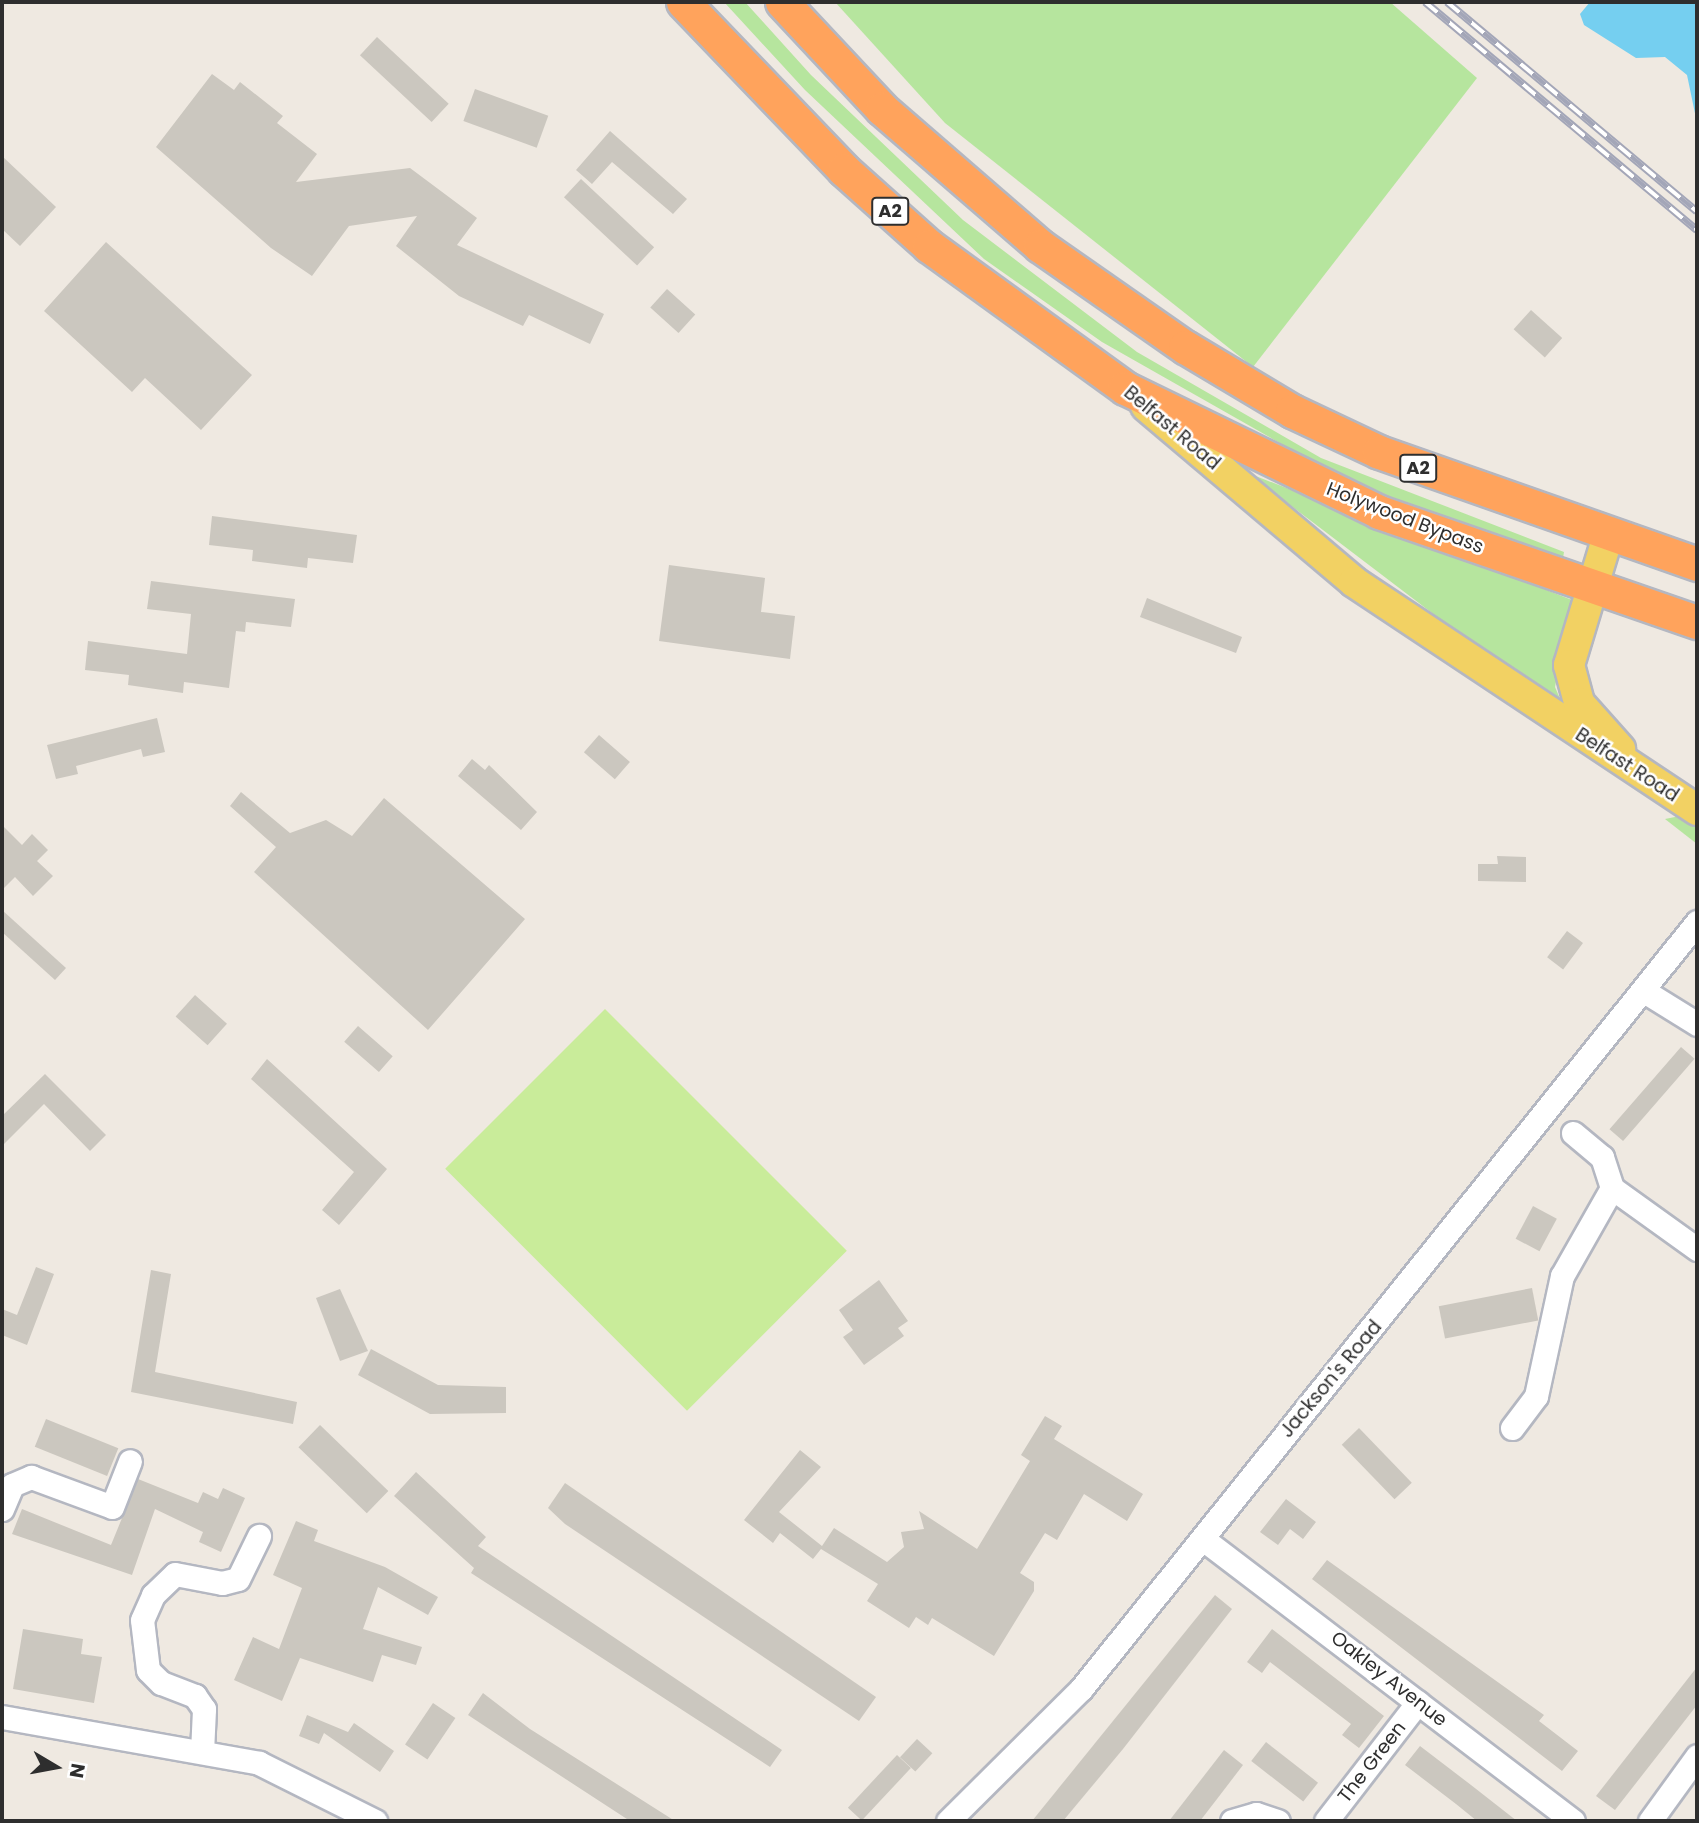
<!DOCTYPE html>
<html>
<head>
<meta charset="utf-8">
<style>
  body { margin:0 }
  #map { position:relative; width:1699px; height:1823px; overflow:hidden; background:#efe9e1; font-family:Poppins,sans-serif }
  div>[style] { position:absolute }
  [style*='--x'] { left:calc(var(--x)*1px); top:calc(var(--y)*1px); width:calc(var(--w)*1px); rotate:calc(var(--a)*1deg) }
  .green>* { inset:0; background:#b6e59e }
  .pitch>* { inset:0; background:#c9ec9a; transform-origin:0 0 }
  .water>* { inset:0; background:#75cff0 }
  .building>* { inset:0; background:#cbc7bf; transform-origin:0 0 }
  .roads { filter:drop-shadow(2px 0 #b4b7c1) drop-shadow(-2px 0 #b4b7c1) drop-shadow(0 2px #b4b7c1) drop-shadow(0 -2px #b4b7c1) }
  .minor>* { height:23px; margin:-11.5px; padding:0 11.5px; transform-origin:11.5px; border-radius:11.5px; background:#fff }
  .major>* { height:30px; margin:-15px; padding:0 15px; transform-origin:15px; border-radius:15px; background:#f2d163 }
  .highway>* { height:33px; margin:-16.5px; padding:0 16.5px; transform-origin:16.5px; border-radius:16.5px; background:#ffa35c }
  .rail>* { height:8px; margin-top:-4px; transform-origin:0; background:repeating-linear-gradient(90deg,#fff 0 16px,#a3a6b8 0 32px); box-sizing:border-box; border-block:2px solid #a3a6b8 }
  span { translate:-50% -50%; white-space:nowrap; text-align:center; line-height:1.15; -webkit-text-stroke:5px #fff; paint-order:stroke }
  .shield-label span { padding:2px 5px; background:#fff; border:2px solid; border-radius:5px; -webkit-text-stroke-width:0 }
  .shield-label { font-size:18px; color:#2e2e2e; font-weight:700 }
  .street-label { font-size:19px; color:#2e2e2e }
  .frame { position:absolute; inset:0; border:4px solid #2e2e2e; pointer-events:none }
  .north { position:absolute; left:21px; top:1732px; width:70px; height:70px; -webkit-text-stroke:5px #fff; paint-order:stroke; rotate:100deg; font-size:19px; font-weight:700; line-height:28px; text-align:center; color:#2e2e2e }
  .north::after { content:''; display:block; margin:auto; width:24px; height:32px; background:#2e2e2e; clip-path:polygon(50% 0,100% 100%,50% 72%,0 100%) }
</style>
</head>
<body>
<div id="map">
  <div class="green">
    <div style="clip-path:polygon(724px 2px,745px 2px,811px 75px,963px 220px,1137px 352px,1321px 458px,1564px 552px,1563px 558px,1385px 495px,1308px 459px,1102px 342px,984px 259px,805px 90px)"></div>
    <div style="clip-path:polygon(835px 2px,1390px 2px,1477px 78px,1253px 367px,945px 123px)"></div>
    <div style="clip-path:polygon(1248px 473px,1572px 600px,1555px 687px,1564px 708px,1586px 730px)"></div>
    <div style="clip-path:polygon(1680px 816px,1697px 825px,1697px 844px,1665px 819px)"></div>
  </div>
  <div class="pitch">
    <div style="left:605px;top:1009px;width:342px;height:226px;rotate:45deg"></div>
  </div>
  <div class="water">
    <div style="clip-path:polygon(1590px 2px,1697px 2px,1697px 123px,1687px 75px,1665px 57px,1636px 58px,1584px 25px,1580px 14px)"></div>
  </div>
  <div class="building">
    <div style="left:377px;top:37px;width:98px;height:25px;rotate:43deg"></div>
    <div style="clip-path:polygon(212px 74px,234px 90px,240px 82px,283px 116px,277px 123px,317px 154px,296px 182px,410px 168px,477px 218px,457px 245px,604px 314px,590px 344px,529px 315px,523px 326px,459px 296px,396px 246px,417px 216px,349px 226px,312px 276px,271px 248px,156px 147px)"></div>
    <div style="left:475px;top:89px;width:78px;height:34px;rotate:20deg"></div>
    <div style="clip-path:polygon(610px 131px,687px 199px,673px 214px,612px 162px,592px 184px,576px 170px)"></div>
    <div style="clip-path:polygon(2px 156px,56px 207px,20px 246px,2px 229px)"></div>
    <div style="left:581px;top:179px;width:100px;height:25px;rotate:43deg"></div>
    <div style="clip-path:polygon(106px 242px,252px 375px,201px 430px,145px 378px,132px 392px,44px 311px)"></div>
    <div style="left:667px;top:289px;width:38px;height:25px;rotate:42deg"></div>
    <div style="left:1531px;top:310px;width:42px;height:26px;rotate:42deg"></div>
    <div style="clip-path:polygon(212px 516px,357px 535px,353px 563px,308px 558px,307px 568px,252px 561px,253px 550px,209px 545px)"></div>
    <div style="clip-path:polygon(669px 565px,765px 578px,761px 612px,795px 616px,790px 659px,659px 641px)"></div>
    <div style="clip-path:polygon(151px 581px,295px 599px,291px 627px,246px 622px,245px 632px,236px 631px,229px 688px,184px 682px,183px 693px,128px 685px,129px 675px,85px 670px,88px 641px,187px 654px,191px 614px,147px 609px)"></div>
    <div style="clip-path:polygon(1147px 598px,1242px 637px,1236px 653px,1140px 617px)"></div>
    <div style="clip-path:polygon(157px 718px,165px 752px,143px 757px,141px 749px,76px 766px,78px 774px,56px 779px,47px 745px)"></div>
    <div style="left:599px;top:735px;width:41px;height:23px;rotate:41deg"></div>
    <div style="clip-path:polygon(472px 759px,485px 770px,489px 765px,537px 812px,521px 830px,458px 776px)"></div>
    <div style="clip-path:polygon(241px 792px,290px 833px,326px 820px,352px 836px,384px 798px,525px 919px,428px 1030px,254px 872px,276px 847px,230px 806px)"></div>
    <div style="clip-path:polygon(2px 825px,22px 845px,32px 834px,48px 850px,37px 861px,53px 876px,33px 896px,15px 877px,2px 890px)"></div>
    <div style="clip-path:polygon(1497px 856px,1526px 857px,1526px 882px,1478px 881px,1478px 864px,1498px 864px)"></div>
    <div style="clip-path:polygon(2px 910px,66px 968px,55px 980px,2px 932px)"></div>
    <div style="left:1567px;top:931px;width:20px;height:33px;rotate:37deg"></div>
    <div style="left:195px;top:995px;width:43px;height:29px;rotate:42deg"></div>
    <div style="left:358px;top:1026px;width:46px;height:21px;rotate:41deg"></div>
    <div style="left:1681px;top:1047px;width:18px;height:109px;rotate:41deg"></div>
    <div style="clip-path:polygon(267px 1059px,387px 1169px,339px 1225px,322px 1210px,354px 1172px,251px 1079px)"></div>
    <div style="clip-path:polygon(45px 1074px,106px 1135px,90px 1151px,44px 1104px,2px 1146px,2px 1116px)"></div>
    <div style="left:1533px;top:1206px;width:27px;height:37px;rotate:28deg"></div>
    <div style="clip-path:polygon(36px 1267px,54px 1274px,27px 1345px,2px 1335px,2px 1309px,17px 1315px)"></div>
    <div style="clip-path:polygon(151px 1270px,171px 1274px,155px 1372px,297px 1402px,293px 1424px,131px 1392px)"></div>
    <div style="clip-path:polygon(879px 1280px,908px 1321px,898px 1328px,904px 1336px,864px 1365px,843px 1337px,853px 1330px,839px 1310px)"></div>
    <div style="left:1532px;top:1288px;width:33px;height:95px;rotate:79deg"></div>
    <div style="clip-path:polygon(340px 1289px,368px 1351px,340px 1361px,316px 1298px)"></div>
    <div style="clip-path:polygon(371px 1349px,438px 1385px,506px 1387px,506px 1413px,430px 1414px,358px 1375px)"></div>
    <div style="clip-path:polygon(1045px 1416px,1062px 1426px,1054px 1439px,1143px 1494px,1127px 1521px,1084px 1494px,1057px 1540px,1045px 1533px,1020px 1573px,1034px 1582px,1034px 1591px,994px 1656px,932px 1618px,928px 1625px,916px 1617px,909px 1628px,867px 1601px,878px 1584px,821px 1549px,813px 1559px,780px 1533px,773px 1543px,744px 1520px,800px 1450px,821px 1467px,779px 1512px,822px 1546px,834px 1528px,887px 1562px,904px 1547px,901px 1532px,924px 1529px,919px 1511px,977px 1549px,1030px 1461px,1021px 1455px)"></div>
    <div style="left:46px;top:1419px;width:78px;height:30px;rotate:22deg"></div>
    <div style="left:320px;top:1425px;width:95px;height:31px;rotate:44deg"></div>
    <div style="left:1359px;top:1428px;width:76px;height:24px;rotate:46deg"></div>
    <div style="clip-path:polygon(416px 1472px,486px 1537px,478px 1546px,782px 1750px,770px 1767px,471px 1573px,474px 1568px,394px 1496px)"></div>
    <div style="clip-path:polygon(138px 1479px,198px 1503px,203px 1492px,218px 1499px,223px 1488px,245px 1498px,221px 1552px,199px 1542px,203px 1532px,155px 1509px,132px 1575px,12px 1534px,22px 1509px,111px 1545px)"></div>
    <div style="clip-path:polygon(565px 1483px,876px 1697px,859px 1721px,565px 1524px,548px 1508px)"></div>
    <div style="clip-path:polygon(1286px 1499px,1316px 1522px,1303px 1539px,1290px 1529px,1278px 1545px,1260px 1532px)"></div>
    <div style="clip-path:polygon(296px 1521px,318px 1530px,314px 1541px,385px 1567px,438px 1597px,428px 1615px,378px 1587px,363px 1629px,422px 1647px,416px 1665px,382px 1655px,373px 1682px,300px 1658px,282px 1701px,234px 1680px,253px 1637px,279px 1649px,302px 1588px,273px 1575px)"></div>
    <div style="clip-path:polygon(1327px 1560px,1544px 1715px,1539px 1721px,1578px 1751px,1562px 1771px,1312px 1579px)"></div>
    <div style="clip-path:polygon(1215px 1595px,1232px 1609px,1123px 1749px,1063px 1821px,1032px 1821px)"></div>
    <div style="clip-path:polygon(23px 1629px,83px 1639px,81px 1654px,102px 1657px,94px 1703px,13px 1689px)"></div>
    <div style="clip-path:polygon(1272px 1629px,1384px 1716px,1359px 1748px,1342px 1735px,1351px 1724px,1270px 1662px,1262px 1673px,1247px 1662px)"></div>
    <div style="clip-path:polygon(1697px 1667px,1697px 1705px,1615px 1810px,1596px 1796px)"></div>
    <div style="clip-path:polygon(483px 1693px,530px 1729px,675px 1821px,630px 1821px,518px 1748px,468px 1715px)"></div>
    <div style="left:433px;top:1703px;width:27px;height:50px;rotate:34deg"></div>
    <div style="clip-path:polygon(307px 1715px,348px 1732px,354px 1723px,394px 1751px,380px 1772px,324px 1733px,319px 1744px,299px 1736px)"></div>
    <div style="left:917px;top:1739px;width:21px;height:25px;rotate:43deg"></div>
    <div style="left:1266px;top:1742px;width:66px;height:24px;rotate:38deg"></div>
    <div style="clip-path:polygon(1420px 1746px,1471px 1785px,1517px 1821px,1477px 1821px,1456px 1804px,1405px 1765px)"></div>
    <div style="clip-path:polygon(1224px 1750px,1243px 1765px,1217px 1799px,1200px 1821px,1169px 1821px)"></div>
    <div style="left:897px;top:1755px;width:19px;height:72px;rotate:43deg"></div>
  </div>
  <div class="roads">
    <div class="minor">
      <div style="--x:1644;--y:991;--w:62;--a:31.9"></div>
      <div style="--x:1573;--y:1133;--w:38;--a:40"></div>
      <div style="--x:1602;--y:1157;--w:33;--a:72"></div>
      <div style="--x:1512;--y:1428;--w:40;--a:-53"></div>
      <div style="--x:1536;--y:1396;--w:123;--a:-77.8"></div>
      <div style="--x:1562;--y:1276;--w:101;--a:-60.4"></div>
      <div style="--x:1612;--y:1188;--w:105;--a:35.7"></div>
      <div style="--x:2;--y:1509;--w:26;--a:-67"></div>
      <div style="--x:12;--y:1485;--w:21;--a:-23"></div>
      <div style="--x:31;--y:1477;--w:86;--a:20.3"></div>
      <div style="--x:112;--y:1507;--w:49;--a:-68.6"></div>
      <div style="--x:1203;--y:1539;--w:465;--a:37.3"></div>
      <div style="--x:2;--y:1717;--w:261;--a:10.1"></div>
      <div style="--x:259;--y:1763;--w:130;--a:26.6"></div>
      <div style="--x:202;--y:1752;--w:43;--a:-87.3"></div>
      <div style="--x:204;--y:1709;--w:16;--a:-125"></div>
      <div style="--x:195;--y:1696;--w:36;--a:-159"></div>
      <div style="--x:161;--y:1683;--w:18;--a:-135"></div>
      <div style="--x:148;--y:1670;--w:50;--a:-96.8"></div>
      <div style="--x:142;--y:1620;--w:27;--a:-66"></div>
      <div style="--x:153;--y:1595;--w:30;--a:-44"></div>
      <div style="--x:175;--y:1574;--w:48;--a:10.8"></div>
      <div style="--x:222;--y:1583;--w:16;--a:-14"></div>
      <div style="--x:238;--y:1579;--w:48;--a:-64"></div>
      <div style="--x:948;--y:1821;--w:187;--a:-44.8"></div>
      <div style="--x:1081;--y:1689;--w:984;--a:-51.23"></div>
      <div style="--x:1232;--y:1821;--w:25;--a:-16"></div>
      <div style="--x:1256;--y:1814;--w:23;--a:18"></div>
      <div style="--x:1326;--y:1821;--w:150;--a:-52.3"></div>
      <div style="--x:1650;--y:1821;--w:80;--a:-54.1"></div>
    </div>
    <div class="major">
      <div style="--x:1146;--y:406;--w:272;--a:40.2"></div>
      <div style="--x:1354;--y:582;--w:412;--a:33.6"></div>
      <div style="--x:1608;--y:536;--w:135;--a:106.8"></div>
      <div style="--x:1569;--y:665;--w:39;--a:75"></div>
      <div style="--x:1579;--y:703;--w:62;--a:48.3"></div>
    </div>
    <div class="highway">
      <div style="--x:683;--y:2;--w:233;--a:46.2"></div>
      <div style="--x:844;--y:170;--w:114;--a:41.8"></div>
      <div style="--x:929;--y:246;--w:242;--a:35.9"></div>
      <div style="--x:1125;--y:388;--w:283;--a:26"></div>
      <div style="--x:1379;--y:512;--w:336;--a:19.1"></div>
      <div style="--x:782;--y:2;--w:146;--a:46.9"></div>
      <div style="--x:882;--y:109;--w:209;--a:40.9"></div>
      <div style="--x:1040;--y:246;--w:177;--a:34.9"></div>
      <div style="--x:1185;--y:347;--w:125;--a:30.9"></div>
      <div style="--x:1292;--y:411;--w:96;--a:25.2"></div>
      <div style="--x:1379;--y:452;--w:337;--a:19.4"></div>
    </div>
  </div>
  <div class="rail">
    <div style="--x:1425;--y:2;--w:355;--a:40"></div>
    <div style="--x:1447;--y:2;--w:326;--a:40"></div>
  </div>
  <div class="shield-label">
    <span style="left:890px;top:211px">A2</span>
    <span style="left:1418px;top:468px">A2</span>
  </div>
  <div class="street-label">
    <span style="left:1172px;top:428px;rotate:40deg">Belfast Road</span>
    <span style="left:1405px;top:518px;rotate:21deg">Holywood Bypass</span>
    <span style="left:1627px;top:765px;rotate:33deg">Belfast Road</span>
    <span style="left:1331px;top:1379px;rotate:-50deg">Jackson's Road</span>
    <span style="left:1389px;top:1679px;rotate:38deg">Oakley Avenue</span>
    <span style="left:1372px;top:1762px;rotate:-52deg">The Green</span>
  </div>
  <div class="frame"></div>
  <div class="north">N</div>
</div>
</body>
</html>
